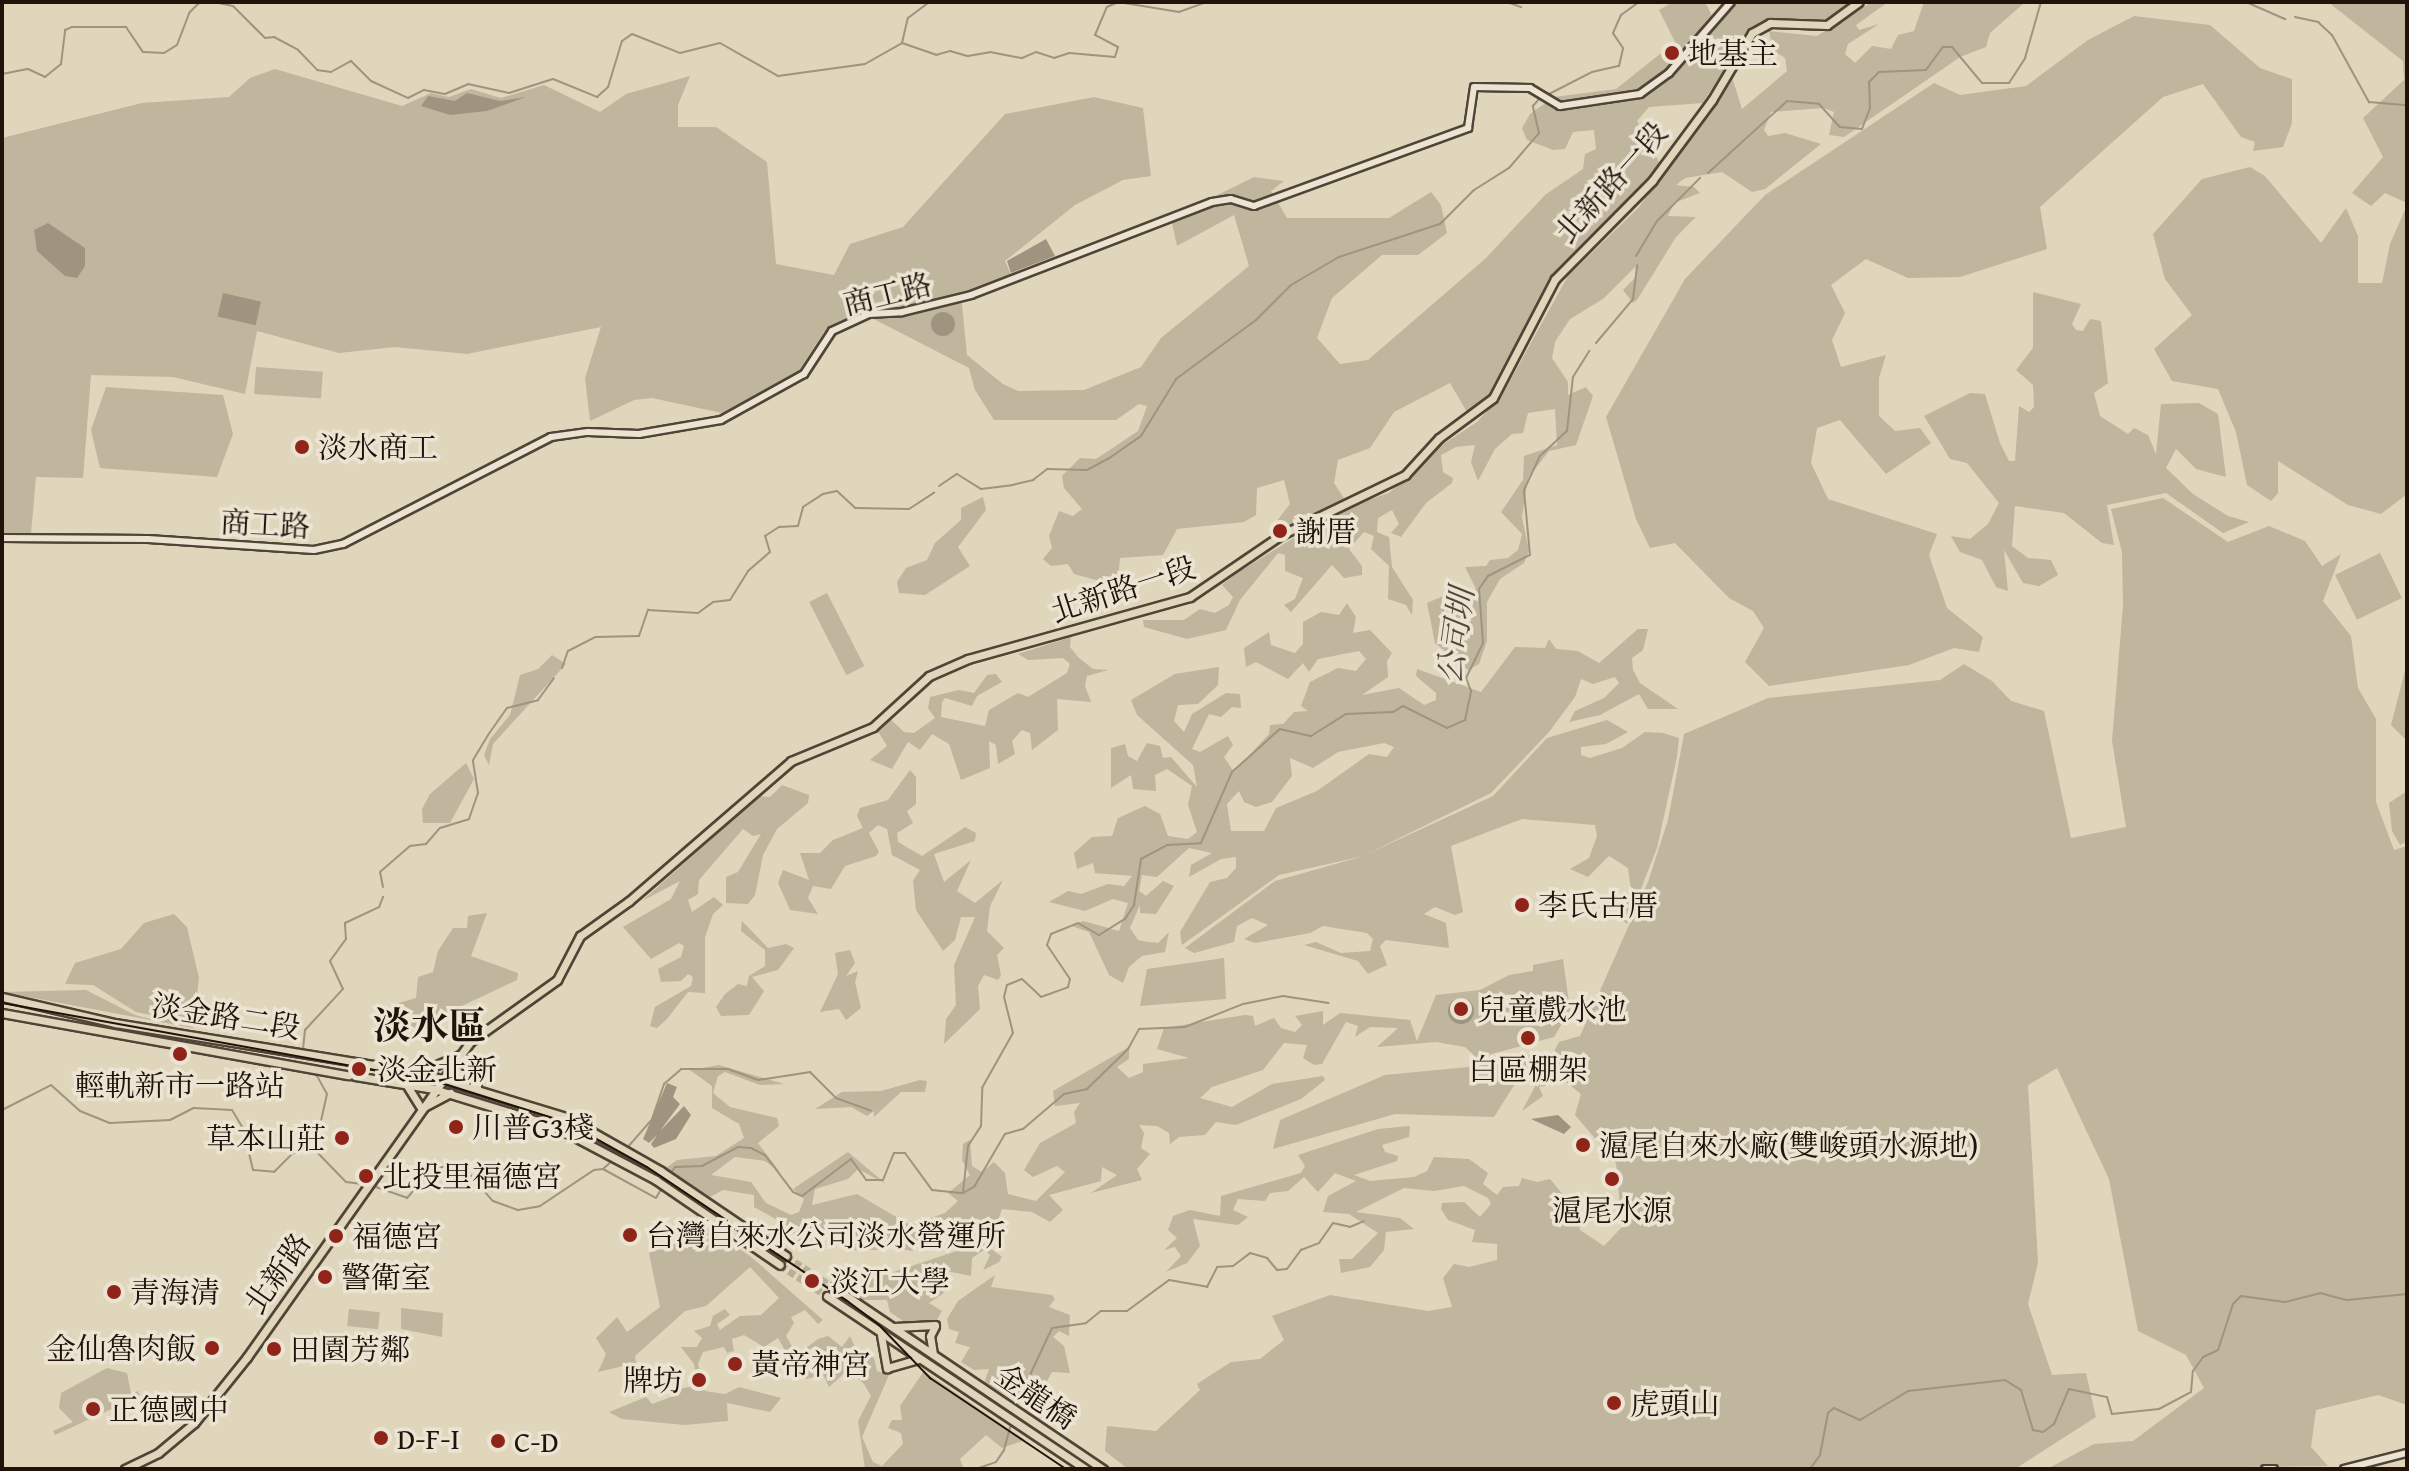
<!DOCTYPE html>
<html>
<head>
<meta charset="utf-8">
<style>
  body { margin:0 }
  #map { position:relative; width:2409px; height:1471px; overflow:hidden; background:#e0d6bb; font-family:"Gentium Book Plus","Noto Serif TC",serif }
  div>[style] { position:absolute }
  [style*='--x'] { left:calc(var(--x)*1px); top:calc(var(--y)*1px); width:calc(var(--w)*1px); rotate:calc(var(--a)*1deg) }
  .green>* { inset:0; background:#c0b59d; transform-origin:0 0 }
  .water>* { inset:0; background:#9f947f; transform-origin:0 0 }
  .round { border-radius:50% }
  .stream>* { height:2px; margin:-1px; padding:0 1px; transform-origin:1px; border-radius:1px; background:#9f947f }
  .major-tunnel>* { height:7px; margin-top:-3.5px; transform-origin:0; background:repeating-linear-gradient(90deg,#baaf98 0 7px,transparent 0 10.5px) }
  .roads { filter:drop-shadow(2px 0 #514436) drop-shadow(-2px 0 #514436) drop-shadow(0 2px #514436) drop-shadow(0 -2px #514436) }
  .minor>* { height:6px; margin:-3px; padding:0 3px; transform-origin:3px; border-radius:3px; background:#ebe4d3 }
  .major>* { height:7px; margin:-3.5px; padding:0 3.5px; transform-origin:3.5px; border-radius:3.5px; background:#e0d6bb }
  .tram>* { height:2px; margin:-1px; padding:0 1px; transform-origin:1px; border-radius:1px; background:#21130a }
  .dots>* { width:22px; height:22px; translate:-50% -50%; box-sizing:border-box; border:4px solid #ebe4d3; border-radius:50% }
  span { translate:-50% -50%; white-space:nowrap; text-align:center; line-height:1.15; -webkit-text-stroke:7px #ebe4d3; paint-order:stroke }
  .poi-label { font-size:30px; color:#21130a }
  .left { translate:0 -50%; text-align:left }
  .right { translate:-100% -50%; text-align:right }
  .street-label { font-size:30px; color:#21130a }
  .water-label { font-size:32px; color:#534739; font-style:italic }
  .district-label { font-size:38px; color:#21130a; font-weight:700 }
  .frame { position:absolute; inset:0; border:4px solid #21130a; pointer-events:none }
</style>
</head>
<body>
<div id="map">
  <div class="green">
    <div style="clip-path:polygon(1673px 2px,1705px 2px,1714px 20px,1737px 2px,1856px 2px,1823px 25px,1769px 21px,1748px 31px,1703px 103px,1649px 107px,1637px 121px,1660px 164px,1554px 279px,1492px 395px,1467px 412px,1450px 383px,1394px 412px,1370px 448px,1338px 460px,1334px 483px,1345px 500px,1271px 539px,1273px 526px,1290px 504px,1284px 480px,1257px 488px,1256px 515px,1244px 522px,1177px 529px,1163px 555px,1120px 558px,1118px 580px,1107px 583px,1074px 574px,1068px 564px,1051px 566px,1043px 559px,1052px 548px,1049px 536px,1059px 511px,1073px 516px,1082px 509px,1064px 488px,1062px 476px,1080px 458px,1096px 459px,1138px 431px,1147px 406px,1139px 404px,1116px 420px,994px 420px,975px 390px,969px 368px,864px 314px,902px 310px,864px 313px,824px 332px,794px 378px,722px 413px,652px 398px,634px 400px,590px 421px,585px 378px,601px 327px,467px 354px,395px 347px,339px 353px,257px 331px,245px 394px,173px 377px,91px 375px,83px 478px,36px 477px,31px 534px,2px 533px,2px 138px,142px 103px,229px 97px,250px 78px,275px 69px,402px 106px,431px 93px,449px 97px,471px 89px,501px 98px,544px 85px,600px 112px,626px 94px,690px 76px,678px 105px,678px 127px,716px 127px,767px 162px,776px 264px,834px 275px,850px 244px,903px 227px,1005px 114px,1094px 97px,1143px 108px,1151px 176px,1123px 180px,1075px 205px,1005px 261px,1012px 277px,961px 295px,967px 355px,1003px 384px,1018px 391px,1084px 390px,1141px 367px,1161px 338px,1249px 266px,1234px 215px,1177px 246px,1171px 218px,1254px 177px,1284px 181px,1271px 191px,1287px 218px,1389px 218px,1431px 192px,1441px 205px,1447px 233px,1418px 255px,1382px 255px,1332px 298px,1317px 338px,1340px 364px,1368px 360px,1485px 259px,1545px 195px,1583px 169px,1585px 154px,1596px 149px,1594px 130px,1573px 132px,1565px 149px,1553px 150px,1527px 140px,1522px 128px,1530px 114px,1554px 97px,1616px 89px,1675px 42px,1659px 10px)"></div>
    <div style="clip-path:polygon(1872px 2px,1888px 2px,1856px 25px,1859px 30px,1879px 24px,1848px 44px,1845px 54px,1855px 63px,1872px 46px,1891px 49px,1898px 35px,1914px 31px,1924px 2px,2023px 4px,1990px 33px,1986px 47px,1960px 57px,1844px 137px,1829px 135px,1834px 112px,1824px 108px,1771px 112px,1764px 130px,1768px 136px,1785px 133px,1821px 144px,1765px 189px,1752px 192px,1722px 172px,1685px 178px,1676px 185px,1694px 187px,1700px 193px,1674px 203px,1668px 216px,1696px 217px,1676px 237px,1637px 300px,1633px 303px,1623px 290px,1635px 278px,1636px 266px,1603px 299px,1570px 319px,1555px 342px,1552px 358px,1568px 382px,1568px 395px,1586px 387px,1593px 396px,1576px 445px,1549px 451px,1528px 478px,1522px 517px,1529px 551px,1524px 563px,1500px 579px,1487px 602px,1487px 641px,1479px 664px,1468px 670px,1435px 643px,1427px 603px,1450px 593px,1463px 605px,1476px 589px,1465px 567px,1486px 566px,1490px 560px,1508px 558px,1518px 550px,1522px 534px,1501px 512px,1523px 480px,1524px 456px,1557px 445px,1555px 409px,1528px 413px,1523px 433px,1512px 434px,1495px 449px,1478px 481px,1471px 462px,1475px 445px,1456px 447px,1441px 455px,1443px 472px,1453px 478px,1452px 483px,1426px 503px,1401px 537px,1391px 533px,1399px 524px,1392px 510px,1378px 518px,1377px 532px,1389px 537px,1392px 567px,1413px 600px,1412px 615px,1406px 605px,1388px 599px,1389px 566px,1371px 549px,1374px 536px,1364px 532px,1349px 549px,1362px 566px,1362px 575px,1344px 578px,1332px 565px,1291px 612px,1284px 605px,1295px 599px,1303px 578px,1285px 571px,1285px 555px,1278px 553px,1240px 600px,1226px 630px,1187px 639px,1144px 627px,1143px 620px,1184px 620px,1200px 609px,1215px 613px,1229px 605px,1233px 597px,1222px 585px,1237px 573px,1339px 510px,1389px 493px,1442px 445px,1477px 422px,1502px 395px,1568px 276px,1639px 207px,1732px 77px,1742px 109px,1787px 71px,1785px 58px,1779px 54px,1755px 66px,1772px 47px,1769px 31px,1817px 36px)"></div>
    <div style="clip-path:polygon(2328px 2px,2407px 2px,2407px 203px,2385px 193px,2371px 206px,2352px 193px,2383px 157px,2363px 118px,2404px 80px,2403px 61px)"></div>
    <div style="clip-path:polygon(2134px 16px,2210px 25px,2260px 68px,2292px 79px,2292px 123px,2283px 147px,2253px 151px,2255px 142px,2241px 137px,2203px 84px,2163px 97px,2040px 207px,2047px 249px,1960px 277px,1908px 278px,1866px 259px,1831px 285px,1845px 313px,1832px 340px,1841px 367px,1886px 355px,1879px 378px,1879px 416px,1895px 431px,1920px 428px,1931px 443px,1886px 474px,1840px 420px,1817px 428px,1811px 463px,1828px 499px,1937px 534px,1929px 555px,1947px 608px,1983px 637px,1979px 652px,1954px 648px,1909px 665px,1769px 686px,1745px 662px,1764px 628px,1753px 611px,1729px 598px,1675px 543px,1650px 548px,1636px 519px,1606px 417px,1685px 279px,1765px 195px,1934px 83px,1960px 95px,2026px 86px,2088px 40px)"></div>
    <div style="clip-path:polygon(2250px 167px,2265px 176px,2321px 243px,2346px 208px,2358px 236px,2358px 283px,2382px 283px,2390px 244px,2407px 205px,2407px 494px,2381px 514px,2348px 505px,2278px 461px,2278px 493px,2271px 501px,2247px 485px,2236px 432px,2218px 389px,2172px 381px,2154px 349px,2192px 315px,2165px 279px,2153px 234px,2202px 179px)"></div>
    <div style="clip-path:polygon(2033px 292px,2081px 304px,2072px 324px,2076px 330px,2083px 331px,2090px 319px,2101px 321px,2108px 383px,2094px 393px,2100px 416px,2128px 434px,2134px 428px,2148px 435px,2156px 454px,2161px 404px,2199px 403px,2218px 414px,2226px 477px,2196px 469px,2176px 449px,2166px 468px,2193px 494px,2228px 516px,2249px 522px,2223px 533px,2166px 493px,2107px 505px,2114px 545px,2102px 543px,2064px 513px,2015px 506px,2012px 546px,2028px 558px,2051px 560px,2058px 575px,2039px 586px,2023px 583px,2004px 550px,2008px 591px,1996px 587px,1982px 560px,1960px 552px,1951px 536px,1970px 539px,1988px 524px,1999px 503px,1967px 463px,1950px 459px,1924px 416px,1970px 393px,1985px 394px,2000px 443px,2009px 461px,2015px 461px,2019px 406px,2029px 412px,2034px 407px,2033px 385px,2016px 370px,2033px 348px)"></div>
    <div style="left:256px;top:367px;width:67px;height:27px;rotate:4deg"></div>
    <div style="clip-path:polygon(106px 387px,223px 395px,233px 434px,217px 477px,100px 468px,91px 430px)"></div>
    <div style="clip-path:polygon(983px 497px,986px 510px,958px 547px,970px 566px,925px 595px,899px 593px,897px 582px,906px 568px,927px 560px,935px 543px,961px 520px,961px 508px)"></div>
    <div style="clip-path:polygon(2163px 498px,2228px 542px,2269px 526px,2305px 541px,2322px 566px,2341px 554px,2323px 601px,2351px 636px,2358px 688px,2376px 719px,2376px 802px,2394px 850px,2407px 846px,2407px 1405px,2378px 1395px,2316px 1410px,2311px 1447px,2328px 1466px,2047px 1469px,2094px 1444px,2133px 1441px,2204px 1388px,2186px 1355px,2138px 1331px,2109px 1179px,2057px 1068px,2028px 1085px,2038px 1263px,2028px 1304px,2052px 1375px,2086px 1373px,2096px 1417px,2015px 1469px,1128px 1469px,1105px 1451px,1107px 1426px,1156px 1431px,1200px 1390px,1197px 1384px,1231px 1362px,1260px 1359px,1284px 1340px,1272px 1316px,1330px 1295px,1428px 1311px,1452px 1307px,1443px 1278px,1454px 1264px,1469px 1267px,1497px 1260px,1497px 1244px,1472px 1242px,1475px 1230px,1448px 1220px,1441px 1209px,1442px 1203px,1464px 1202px,1480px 1217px,1491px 1204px,1488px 1198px,1464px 1186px,1434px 1191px,1404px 1188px,1356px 1212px,1400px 1218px,1414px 1229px,1386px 1232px,1384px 1250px,1370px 1267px,1341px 1273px,1339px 1259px,1352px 1259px,1378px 1233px,1349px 1214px,1323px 1212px,1328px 1196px,1356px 1181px,1335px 1173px,1318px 1192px,1304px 1177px,1288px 1191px,1270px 1193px,1265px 1201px,1238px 1199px,1233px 1210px,1248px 1217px,1238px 1225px,1193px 1219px,1200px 1246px,1187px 1263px,1166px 1272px,1181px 1256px,1175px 1247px,1164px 1250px,1177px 1238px,1168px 1230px,1173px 1216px,1190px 1210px,1220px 1216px,1221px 1196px,1301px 1173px,1305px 1166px,1298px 1155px,1378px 1129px,1410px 1126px,1409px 1137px,1382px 1145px,1385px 1152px,1398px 1156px,1397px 1161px,1354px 1175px,1370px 1181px,1414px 1177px,1427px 1171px,1434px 1157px,1469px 1159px,1488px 1173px,1483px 1184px,1497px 1195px,1503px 1187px,1519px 1186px,1522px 1178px,1537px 1182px,1550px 1179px,1575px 1209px,1580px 1230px,1604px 1246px,1622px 1227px,1616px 1163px,1575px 1115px,1581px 1094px,1566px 1082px,1539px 1087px,1543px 1096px,1522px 1111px,1559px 1042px,1580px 1036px,1648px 882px,1668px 820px,1684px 734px,1768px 698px,1940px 680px,1964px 664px,1992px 681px,2011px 701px,2044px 711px,2071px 838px,2126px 827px,2112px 741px,2123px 605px,2122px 552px,2111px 509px)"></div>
    <div style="left:2380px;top:553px;width:50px;height:50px;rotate:64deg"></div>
    <div style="left:827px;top:593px;width:82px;height:20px;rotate:63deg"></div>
    <div style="clip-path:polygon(evenodd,1347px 603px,1356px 617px,1353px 633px,1370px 630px,1392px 653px,1387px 661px,1388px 677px,1362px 695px,1399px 688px,1424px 705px,1436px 700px,1436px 693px,1416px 676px,1417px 669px,1481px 692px,1515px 647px,1545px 648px,1549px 639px,1556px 649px,1578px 651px,1599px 663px,1638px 629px,1648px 629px,1643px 650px,1632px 658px,1633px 670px,1640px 683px,1678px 709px,1648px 709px,1639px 694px,1600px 715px,1569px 722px,1575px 711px,1604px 698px,1619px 683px,1615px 677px,1593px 684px,1581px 679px,1575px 697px,1549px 732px,1491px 793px,1365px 855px,1493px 796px,1547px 738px,1607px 720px,1628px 732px,1606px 744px,1581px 747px,1581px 755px,1590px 758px,1622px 748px,1645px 732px,1663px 733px,1679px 738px,1677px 757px,1657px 848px,1627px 924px,1621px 919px,1631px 890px,1628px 868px,1609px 856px,1588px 877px,1570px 869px,1589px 858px,1597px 836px,1595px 825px,1522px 819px,1451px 846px,1463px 912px,1455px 915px,1435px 907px,1424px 914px,1446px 923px,1449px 948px,1386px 940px,1380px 946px,1387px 965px,1368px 974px,1358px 961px,1304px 945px,1316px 942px,1341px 953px,1370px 951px,1373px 939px,1367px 933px,1323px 926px,1310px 933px,1255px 943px,1244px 939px,1268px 925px,1252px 918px,1237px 926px,1234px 942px,1194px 953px,1185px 948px,1275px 881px,1364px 856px,1279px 875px,1182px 945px,1180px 932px,1210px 882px,1227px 878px,1236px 868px,1236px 857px,1221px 859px,1189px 877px,1191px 865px,1212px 853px,1189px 848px,1157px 877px,1142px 875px,1139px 891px,1146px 896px,1163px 881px,1174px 886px,1156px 914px,1140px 913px,1140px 905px,1130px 928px,1138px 940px,1148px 942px,1158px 943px,1169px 932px,1165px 952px,1142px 956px,1129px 967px,1123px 983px,1109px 975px,1089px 932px,1072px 926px,1083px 921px,1119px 931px,1128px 903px,1113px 899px,1085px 911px,1049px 902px,1068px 891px,1081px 894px,1108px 884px,1124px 886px,1132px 876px,1095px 873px,1093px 863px,1077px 869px,1074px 853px,1092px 837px,1112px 836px,1118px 818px,1145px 806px,1160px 814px,1168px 836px,1188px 839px,1197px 832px,1188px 805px,1192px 786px,1167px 769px,1155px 775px,1156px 791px,1133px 789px,1131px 775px,1111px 788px,1111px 748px,1125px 744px,1128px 756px,1137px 761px,1147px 743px,1160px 746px,1163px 758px,1171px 757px,1197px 787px,1193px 765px,1137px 715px,1131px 700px,1175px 674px,1219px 667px,1218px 685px,1198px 704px,1178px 705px,1174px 721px,1184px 732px,1192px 714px,1226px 693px,1240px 694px,1241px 708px,1232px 707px,1221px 717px,1209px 714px,1192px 749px,1200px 752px,1228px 736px,1233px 745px,1224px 757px,1234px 772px,1269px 734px,1270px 725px,1283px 724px,1294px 712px,1308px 711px,1301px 706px,1310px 682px,1338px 668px,1356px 671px,1366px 659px,1359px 651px,1318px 659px,1309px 672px,1303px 663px,1288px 679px,1256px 662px,1246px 667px,1244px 648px,1269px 632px,1271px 645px,1295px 653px,1303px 644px,1303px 622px,1321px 612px,1339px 615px,1347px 603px,1384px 743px,1394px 747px,1387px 757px,1369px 754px,1317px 791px,1276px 808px,1264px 831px,1231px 831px,1227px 804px,1239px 791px,1244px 802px,1256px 807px,1272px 802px,1292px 776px,1290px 758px,1313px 768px,1338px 752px,1384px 743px)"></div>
    <div style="clip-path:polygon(1071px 637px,1070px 647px,1078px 657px,1093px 669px,1108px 670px,1087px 676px,1085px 686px,1091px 702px,1057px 699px,1058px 730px,1032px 750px,1030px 733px,1022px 730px,1012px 741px,1015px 754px,998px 764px,996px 745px,989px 741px,990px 768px,961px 780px,949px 744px,932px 734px,920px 750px,908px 742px,892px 769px,870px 760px,887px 746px,874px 725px,886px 715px,904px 732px,914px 733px,935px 718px,928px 708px,930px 697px,959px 690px,974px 693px,987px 675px,996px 674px,1002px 682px,977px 696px,972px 706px,945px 698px,942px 702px,941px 717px,985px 726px,989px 710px,1018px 693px,1028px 697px,1067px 673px,1070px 664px,1063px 658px,1028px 660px,1018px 654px)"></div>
    <div style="clip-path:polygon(552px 655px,566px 664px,493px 744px,489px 765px,484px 755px,490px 739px,510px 715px,520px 675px,538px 669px)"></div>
    <div style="clip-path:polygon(2407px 663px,2407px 741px,2391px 725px)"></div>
    <div style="clip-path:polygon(466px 763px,474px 779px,450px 823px,423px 823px,422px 809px,430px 794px)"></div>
    <div style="clip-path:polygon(910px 770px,916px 777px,916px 804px,907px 811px,913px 823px,897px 833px,898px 842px,922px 856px,965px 827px,976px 833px,975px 841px,934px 854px,944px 882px,971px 860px,957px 891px,975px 903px,1003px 880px,990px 906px,987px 931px,1004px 948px,997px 955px,1001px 975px,998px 980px,984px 975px,978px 986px,980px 1009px,944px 1044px,946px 1019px,956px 1005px,954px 965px,975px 917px,961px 917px,955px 940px,943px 951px,916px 910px,913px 881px,920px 870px,892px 855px,887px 829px,878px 825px,869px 833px,879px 852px,876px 856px,845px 866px,831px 889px,813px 886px,808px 898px,818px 914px,790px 910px,778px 883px,783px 870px,809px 880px,800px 853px,820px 853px,833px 840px,863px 828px,857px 816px,860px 808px,888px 800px)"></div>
    <div style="clip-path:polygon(782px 785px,809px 795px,808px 803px,777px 829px,763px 855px,755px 895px,748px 904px,726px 903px,726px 877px,738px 872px,761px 834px,753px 836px,743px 829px,699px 880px,698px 894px,688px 900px,692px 912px,714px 897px,723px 905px,713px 914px,705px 937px,705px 993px,688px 992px,667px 1019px,657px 1028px,650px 1026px,655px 1007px,691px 986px,693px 977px,688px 974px,681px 981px,661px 982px,658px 969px,681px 957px,684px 946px,679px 943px,651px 959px,623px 927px,671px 899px,680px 881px,642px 901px,759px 796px,770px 797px)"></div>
    <div style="clip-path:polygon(2407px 791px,2407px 841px,2400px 845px,2392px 831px,2389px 803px)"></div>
    <div style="clip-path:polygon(487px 913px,471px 956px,518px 973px,517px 980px,415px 1028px,393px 1017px,399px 1003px,416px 998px,418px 977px,433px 972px,438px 951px,453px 928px,467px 928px,468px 916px)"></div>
    <div style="clip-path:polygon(174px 914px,187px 927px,199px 978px,193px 1028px,2px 992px,86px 990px,135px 1015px,155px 1020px,189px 1011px,156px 1016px,136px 1012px,93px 985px,65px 984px,75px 963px,121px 949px,144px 923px)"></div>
    <div style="clip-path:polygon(742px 921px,768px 948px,786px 944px,794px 948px,778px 970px,752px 977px,764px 991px,749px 1015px,721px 1016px,716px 1007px,725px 994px,738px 984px,747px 986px,749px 976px,765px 966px,765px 950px,741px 931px)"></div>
    <div style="clip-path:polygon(850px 950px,855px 963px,846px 976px,858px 971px,855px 982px,861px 1008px,846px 1020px,839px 1009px,820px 1012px,838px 974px,835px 953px)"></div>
    <div style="clip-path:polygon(1224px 958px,1226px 999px,1140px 1006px,1147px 969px)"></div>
    <div style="clip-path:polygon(1563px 959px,1570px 1010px,1554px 1037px,1477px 1058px,1465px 1047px,1436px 1042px,1377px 1047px,1398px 1028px,1370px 1027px,1355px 1037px,1358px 1026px,1346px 1022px,1322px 1064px,1314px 1065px,1303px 1058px,1307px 1045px,1284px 1043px,1263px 1070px,1212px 1087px,1200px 1098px,1232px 1107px,1272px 1084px,1323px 1076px,1325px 1080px,1301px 1099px,1236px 1125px,1216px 1122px,1205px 1135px,1179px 1137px,1170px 1144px,1169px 1133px,1157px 1126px,1139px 1125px,1144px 1133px,1141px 1148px,1150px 1154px,1137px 1169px,1142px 1180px,1091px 1193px,1117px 1175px,1102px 1167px,1101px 1181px,1049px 1195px,1063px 1210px,1050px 1222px,1032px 1212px,1002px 1209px,998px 1220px,1004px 1230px,988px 1230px,983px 1243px,1002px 1257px,999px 1262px,983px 1270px,990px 1255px,984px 1250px,972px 1258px,971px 1276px,942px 1270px,934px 1280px,944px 1293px,929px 1303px,942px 1311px,935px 1323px,912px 1327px,890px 1312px,887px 1300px,860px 1300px,854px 1285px,963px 1249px,978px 1241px,976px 1232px,931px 1235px,912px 1251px,902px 1249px,905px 1242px,901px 1238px,893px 1242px,876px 1233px,882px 1250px,853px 1250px,834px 1233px,865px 1227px,856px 1225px,809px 1232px,795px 1245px,787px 1242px,795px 1234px,785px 1224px,754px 1207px,754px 1195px,723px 1190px,710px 1197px,666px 1168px,677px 1160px,716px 1156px,744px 1138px,739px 1124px,712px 1108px,712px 1086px,690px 1070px,719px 1065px,784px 1084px,760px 1085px,725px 1072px,718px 1076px,713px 1093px,730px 1107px,777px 1118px,779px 1126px,758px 1143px,780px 1172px,765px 1161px,735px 1157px,711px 1175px,751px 1182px,766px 1203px,791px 1215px,799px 1212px,804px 1199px,793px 1189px,848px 1152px,886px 1184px,858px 1169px,848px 1179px,815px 1189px,812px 1205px,857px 1194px,910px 1225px,945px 1213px,958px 1201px,948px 1193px,970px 1175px,962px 1160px,963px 1144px,970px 1140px,972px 1166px,982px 1172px,994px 1162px,1005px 1173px,1008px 1194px,1036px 1201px,1065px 1172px,1057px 1166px,1033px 1177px,1024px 1170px,1040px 1143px,1076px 1123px,1074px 1112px,1080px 1103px,1055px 1106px,1053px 1091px,1129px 1047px,1129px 1059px,1117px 1067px,1129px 1078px,1143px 1072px,1143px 1064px,1189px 1058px,1157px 1049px,1164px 1028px,1245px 1015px,1253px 1016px,1255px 1026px,1274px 1018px,1281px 1028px,1295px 1032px,1302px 1025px,1295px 1016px,1323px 1011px,1323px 1025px,1340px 1013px,1410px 1020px,1417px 1041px,1436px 995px,1480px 990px,1509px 975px,1533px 971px,1533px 965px)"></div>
    <div style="clip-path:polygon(1534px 1054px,1494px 1117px,1395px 1114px,1273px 1149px,1280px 1120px,1385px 1075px,1479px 1066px)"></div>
    <div style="clip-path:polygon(920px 1080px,927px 1081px,925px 1092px,901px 1092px,874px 1117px,874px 1111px,867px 1116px,851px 1107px,815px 1109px,842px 1092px,881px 1091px)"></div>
    <div style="clip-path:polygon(692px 1218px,750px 1256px,823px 1320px,818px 1324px,805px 1310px,791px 1317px,794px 1323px,786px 1336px,797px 1355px,818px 1339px,828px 1336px,842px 1347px,850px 1336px,855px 1347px,874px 1358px,877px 1371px,889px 1375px,862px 1437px,873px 1462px,882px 1466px,903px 1444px,901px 1433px,888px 1428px,892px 1420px,902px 1420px,900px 1406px,924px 1371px,1025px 1440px,1002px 1448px,986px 1435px,960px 1459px,964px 1469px,865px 1469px,858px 1421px,871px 1396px,864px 1384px,848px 1370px,829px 1387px,819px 1366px,814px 1377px,806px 1379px,802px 1376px,807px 1370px,791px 1361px,778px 1338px,764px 1347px,744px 1335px,732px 1339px,734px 1351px,727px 1353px,724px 1347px,703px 1352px,698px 1364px,705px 1391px,725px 1394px,739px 1387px,781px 1398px,770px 1412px,727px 1403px,728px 1421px,685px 1425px,622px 1419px,609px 1412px,646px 1397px,652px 1404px,671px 1397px,670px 1391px,698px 1385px,694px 1364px,681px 1347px,697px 1347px,702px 1338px,694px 1331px,710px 1326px,713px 1316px,725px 1309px,730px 1315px,717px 1324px,720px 1330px,740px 1316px,761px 1315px,779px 1298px,750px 1267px,706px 1306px,685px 1311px,635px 1356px,636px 1363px,598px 1372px,606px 1354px,596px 1338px,617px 1317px,627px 1332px,660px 1307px,649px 1253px,696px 1234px,686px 1228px)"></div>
    <div style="clip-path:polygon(995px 1275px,991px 1287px,1052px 1295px,1055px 1299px,1049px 1307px,1070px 1315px,1069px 1336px,1059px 1331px,1053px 1337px,1064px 1346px,1070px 1373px,1052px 1372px,1046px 1383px,1061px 1402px,1057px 1410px,1045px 1408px,1034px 1393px,1019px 1402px,984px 1383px,989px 1369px,974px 1370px,961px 1362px,970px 1347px,955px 1343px,959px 1332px,949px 1329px,947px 1319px,958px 1301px)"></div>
    <div style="clip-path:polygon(401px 1308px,443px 1313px,442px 1337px,401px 1329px)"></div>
    <div style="left:349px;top:1309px;width:31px;height:17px;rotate:6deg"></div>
    <div style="clip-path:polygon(107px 1368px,127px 1373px,131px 1394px,138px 1391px,140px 1396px,55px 1435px,53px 1431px,73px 1422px,59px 1408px,61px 1393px)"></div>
  </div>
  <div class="water">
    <div style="clip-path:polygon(467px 93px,500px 101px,526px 97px,487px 111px,450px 115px,421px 106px,428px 96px,455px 101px)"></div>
    <div style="clip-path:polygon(48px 223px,85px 248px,85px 266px,77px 278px,65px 276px,37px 251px,34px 230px)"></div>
    <div style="clip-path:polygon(1046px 239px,1055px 256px,1011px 273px,1007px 261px)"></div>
    <div style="left:223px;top:293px;width:39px;height:24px;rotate:13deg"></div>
    <div class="round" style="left:931px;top:312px;width:24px;height:24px"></div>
    <div style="clip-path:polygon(1530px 994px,1537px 1020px,1520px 1022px,1514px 997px)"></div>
    <div class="round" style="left:1448px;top:998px;width:26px;height:26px"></div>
    <div style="clip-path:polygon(667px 1083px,677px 1087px,673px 1097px,680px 1104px,660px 1131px,684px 1106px,691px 1115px,676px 1139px,654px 1148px,651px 1144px,657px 1135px,649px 1143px,643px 1139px)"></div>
    <div style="clip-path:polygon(1558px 1115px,1571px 1127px,1564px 1134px,1531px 1119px)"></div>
  </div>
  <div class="stream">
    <div style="--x:214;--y:2;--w:19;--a:12"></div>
    <div style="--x:233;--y:6;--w:45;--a:45"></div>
    <div style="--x:265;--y:38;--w:9;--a:-6"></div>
    <div style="--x:274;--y:37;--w:27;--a:28"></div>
    <div style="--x:298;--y:50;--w:28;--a:46"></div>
    <div style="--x:317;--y:70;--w:14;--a:8"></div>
    <div style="--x:331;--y:72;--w:23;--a:-29"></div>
    <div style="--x:351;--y:61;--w:28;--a:45"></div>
    <div style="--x:371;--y:81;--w:41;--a:24.7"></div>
    <div style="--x:408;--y:98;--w:18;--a:-27"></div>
    <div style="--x:424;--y:90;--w:21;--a:11"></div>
    <div style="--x:445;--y:94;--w:25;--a:-23"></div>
    <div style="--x:468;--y:84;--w:42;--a:12.4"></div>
    <div style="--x:509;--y:93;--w:46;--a:-17.7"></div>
    <div style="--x:553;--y:79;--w:48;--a:22.2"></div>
    <div style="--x:597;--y:97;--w:15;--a:-42"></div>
    <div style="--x:608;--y:87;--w:48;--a:-73.1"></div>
    <div style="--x:622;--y:41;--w:12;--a:-35"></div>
    <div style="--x:632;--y:34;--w:52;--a:21.6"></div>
    <div style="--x:680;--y:53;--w:41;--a:-14"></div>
    <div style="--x:720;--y:43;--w:67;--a:29.6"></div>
    <div style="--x:778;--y:76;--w:88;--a:-7.9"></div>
    <div style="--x:865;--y:64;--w:43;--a:-29.6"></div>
    <div style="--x:902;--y:43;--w:36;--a:19"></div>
    <div style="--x:936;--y:55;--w:15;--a:-16"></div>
    <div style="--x:950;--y:51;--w:19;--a:16"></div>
    <div style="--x:968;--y:56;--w:22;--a:-10"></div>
    <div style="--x:990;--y:52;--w:33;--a:11"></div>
    <div style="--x:1022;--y:58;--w:15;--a:-23"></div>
    <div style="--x:1036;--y:52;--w:19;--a:18"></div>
    <div style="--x:1054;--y:58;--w:16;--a:-18"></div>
    <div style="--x:1069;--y:53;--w:46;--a:5"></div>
    <div style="--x:1115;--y:57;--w:10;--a:-73"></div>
    <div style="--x:1118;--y:47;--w:26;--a:-152"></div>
    <div style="--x:1095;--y:35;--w:30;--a:-67"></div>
    <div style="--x:1107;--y:7;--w:12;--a:-24"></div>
    <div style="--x:1118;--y:2;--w:62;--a:9.3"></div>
    <div style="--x:1179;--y:12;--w:29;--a:-20"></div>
    <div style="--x:1507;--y:2;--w:15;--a:20"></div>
    <div style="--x:2246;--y:2;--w:43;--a:23.6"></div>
    <div style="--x:2295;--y:17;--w:24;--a:12"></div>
    <div style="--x:2318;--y:22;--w:19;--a:43"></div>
    <div style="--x:2332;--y:35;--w:77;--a:61.1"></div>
    <div style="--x:2369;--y:102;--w:38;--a:5"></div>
    <div style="--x:902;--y:43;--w:26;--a:-77"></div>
    <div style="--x:908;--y:18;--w:26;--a:-37"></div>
    <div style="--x:2;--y:74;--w:26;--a:-11"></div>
    <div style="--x:28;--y:69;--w:19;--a:25"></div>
    <div style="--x:45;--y:77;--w:21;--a:-39"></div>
    <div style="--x:61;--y:64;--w:34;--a:-83"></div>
    <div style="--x:65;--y:30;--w:8;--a:-23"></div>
    <div style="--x:72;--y:27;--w:54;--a:0"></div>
    <div style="--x:126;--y:27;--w:30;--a:56"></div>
    <div style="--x:143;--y:52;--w:21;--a:3"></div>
    <div style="--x:164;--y:53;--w:15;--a:-32"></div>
    <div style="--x:177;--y:45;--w:34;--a:-69"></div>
    <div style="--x:189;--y:13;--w:16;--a:-45"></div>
    <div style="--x:1549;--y:94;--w:48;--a:-27.1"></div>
    <div style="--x:1592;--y:72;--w:28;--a:-13"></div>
    <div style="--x:1619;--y:66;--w:18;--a:-77"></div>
    <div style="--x:1623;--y:48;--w:18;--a:-124"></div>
    <div style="--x:1613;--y:33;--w:20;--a:-66"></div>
    <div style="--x:1621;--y:15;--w:22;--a:-36"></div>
    <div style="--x:1708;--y:173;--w:107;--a:-42.3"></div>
    <div style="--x:1787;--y:101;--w:32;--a:5"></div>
    <div style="--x:1819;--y:104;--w:31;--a:48"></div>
    <div style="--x:1840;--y:127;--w:22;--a:5"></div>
    <div style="--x:1862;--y:129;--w:22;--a:-69"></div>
    <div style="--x:1870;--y:108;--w:26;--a:-92"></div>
    <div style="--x:1869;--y:82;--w:14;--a:-45"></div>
    <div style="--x:1879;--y:72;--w:47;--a:-2.4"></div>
    <div style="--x:1926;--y:70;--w:29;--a:-54"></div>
    <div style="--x:1943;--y:47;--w:9;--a:0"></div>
    <div style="--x:1952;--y:47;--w:47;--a:50.2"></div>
    <div style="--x:1982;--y:83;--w:27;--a:0"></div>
    <div style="--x:2009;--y:83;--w:30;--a:-57"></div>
    <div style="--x:2025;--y:58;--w:58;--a:-74.1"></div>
    <div style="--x:1636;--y:256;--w:41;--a:-59"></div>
    <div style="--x:1657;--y:221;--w:61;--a:-45"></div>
    <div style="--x:1596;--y:343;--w:57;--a:-49.9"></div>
    <div style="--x:1633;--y:299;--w:34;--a:-83"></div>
    <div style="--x:939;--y:486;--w:22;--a:-34"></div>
    <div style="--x:957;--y:474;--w:28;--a:32"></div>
    <div style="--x:981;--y:489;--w:31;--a:-7"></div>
    <div style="--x:1012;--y:485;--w:22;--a:-13"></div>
    <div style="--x:1033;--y:480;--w:18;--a:-38"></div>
    <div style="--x:1047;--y:469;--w:40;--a:1.4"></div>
    <div style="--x:1087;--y:470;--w:24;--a:-28"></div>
    <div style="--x:1108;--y:459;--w:40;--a:-34.9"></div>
    <div style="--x:1141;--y:436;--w:67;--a:-58.4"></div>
    <div style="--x:1176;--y:379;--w:99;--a:-36.4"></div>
    <div style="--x:1256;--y:320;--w:49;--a:-45"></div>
    <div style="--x:1291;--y:285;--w:56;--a:-30.3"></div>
    <div style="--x:1339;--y:257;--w:106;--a:-18.1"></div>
    <div style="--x:1440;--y:224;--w:48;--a:-45"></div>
    <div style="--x:1474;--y:190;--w:41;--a:-32.2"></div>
    <div style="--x:1509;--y:168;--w:46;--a:-49.4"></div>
    <div style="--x:1539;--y:133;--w:28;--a:-103"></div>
    <div style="--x:1533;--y:106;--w:9;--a:-49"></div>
    <div style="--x:562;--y:668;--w:18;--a:-71"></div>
    <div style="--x:568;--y:651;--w:31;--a:-27"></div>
    <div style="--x:596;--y:637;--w:43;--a:-1.3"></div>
    <div style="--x:639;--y:636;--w:28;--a:-71"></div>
    <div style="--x:648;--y:610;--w:50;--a:3.4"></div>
    <div style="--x:698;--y:613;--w:19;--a:-36"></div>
    <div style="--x:713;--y:602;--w:17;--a:-7"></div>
    <div style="--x:730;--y:600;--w:34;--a:-58"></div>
    <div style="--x:748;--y:571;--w:29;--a:-41"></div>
    <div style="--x:770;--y:552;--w:17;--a:-107"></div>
    <div style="--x:765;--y:536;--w:17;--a:-33"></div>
    <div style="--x:779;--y:527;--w:19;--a:-3"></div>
    <div style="--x:798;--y:526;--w:20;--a:-75"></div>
    <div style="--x:803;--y:507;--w:24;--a:-33"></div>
    <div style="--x:823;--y:494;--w:14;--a:-12"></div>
    <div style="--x:837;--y:491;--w:25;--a:43"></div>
    <div style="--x:855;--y:508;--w:54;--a:1.1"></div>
    <div style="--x:909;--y:509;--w:30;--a:-33"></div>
    <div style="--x:383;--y:887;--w:15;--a:-101"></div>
    <div style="--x:380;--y:872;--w:40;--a:-41"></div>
    <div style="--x:410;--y:846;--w:16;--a:-7"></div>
    <div style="--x:426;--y:844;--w:21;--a:-49"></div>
    <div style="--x:440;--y:828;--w:30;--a:-17"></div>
    <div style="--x:469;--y:819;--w:28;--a:-71"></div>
    <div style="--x:478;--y:793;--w:33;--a:-99"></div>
    <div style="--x:473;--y:760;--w:29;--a:-59"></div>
    <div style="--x:488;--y:735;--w:33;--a:-55"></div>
    <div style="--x:507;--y:708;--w:32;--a:-14"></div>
    <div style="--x:538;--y:700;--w:27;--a:-54"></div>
    <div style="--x:303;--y:1049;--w:19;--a:-84"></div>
    <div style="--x:305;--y:1030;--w:56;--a:-47.2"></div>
    <div style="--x:343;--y:989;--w:31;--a:-115"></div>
    <div style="--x:330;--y:961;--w:27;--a:-54"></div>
    <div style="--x:346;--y:939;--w:16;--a:-94"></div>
    <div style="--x:345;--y:923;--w:38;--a:-25"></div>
    <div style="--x:379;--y:907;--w:11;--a:-68"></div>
    <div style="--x:2;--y:1110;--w:55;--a:-27"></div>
    <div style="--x:51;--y:1085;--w:39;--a:42"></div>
    <div style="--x:80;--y:1111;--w:32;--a:22"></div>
    <div style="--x:110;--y:1123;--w:60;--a:-2.9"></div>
    <div style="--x:170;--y:1120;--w:27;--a:-27"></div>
    <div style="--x:194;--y:1108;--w:38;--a:3"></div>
    <div style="--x:232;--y:1110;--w:21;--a:59"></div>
    <div style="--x:243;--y:1128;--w:43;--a:76.6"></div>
    <div style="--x:253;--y:1170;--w:21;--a:5"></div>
    <div style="--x:274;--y:1172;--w:27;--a:-45"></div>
    <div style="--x:293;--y:1153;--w:21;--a:-14"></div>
    <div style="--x:313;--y:1148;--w:47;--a:45.9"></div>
    <div style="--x:346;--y:1182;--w:16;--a:7"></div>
    <div style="--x:317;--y:1139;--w:46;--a:-77.5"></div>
    <div style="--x:327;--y:1094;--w:21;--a:-119"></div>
    <div style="--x:627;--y:1148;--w:38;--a:-49"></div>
    <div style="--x:652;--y:1119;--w:37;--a:-71"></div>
    <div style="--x:664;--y:1084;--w:23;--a:-41"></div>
    <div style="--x:681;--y:1069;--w:47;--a:0"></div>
    <div style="--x:728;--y:1069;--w:32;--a:20"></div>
    <div style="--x:758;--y:1080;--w:53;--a:-8.7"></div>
    <div style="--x:810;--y:1072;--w:37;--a:45"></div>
    <div style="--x:836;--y:1098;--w:37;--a:20"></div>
    <div style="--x:2;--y:1156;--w:9;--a:90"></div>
    <div style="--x:603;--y:1169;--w:13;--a:-42"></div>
    <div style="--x:670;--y:1174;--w:9;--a:-54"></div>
    <div style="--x:675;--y:1167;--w:27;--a:-2"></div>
    <div style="--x:702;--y:1166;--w:41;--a:-27.8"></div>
    <div style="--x:738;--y:1147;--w:13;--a:4"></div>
    <div style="--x:751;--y:1148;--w:16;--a:27"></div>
    <div style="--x:765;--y:1155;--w:46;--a:52.9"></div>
    <div style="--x:793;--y:1192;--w:10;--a:24"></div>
    <div style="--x:802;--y:1196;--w:61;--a:-37.1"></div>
    <div style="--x:851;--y:1159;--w:26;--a:54"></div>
    <div style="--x:866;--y:1180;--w:17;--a:0"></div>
    <div style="--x:883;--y:1180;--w:29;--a:-68"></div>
    <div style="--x:894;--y:1153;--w:11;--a:0"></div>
    <div style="--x:905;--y:1153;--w:46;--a:53.9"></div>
    <div style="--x:932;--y:1190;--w:31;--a:6"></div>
    <div style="--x:963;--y:1193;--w:47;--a:-83.9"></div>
    <div style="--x:968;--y:1146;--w:24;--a:-57"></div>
    <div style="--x:981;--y:1126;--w:38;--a:-88"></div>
    <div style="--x:982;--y:1088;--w:63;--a:-60.6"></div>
    <div style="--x:1013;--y:1033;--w:37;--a:-104"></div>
    <div style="--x:1004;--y:997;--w:12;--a:-76"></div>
    <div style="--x:1007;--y:985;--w:16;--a:-22"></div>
    <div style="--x:1022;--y:979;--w:26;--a:43"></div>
    <div style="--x:1041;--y:997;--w:29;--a:-20"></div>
    <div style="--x:1068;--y:987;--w:8;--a:-76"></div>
    <div style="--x:1070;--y:979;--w:41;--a:-124.1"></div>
    <div style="--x:1047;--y:945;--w:12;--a:-70"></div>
    <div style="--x:1051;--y:934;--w:29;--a:-22"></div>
    <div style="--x:1078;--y:923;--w:24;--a:30"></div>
    <div style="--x:1099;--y:935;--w:31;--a:-32"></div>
    <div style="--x:1125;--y:919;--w:17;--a:-57"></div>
    <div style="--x:1134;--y:905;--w:47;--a:-81.3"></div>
    <div style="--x:1141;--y:859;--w:30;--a:-28"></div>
    <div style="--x:1167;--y:845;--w:34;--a:-3"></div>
    <div style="--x:1201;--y:843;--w:77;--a:-66.4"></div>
    <div style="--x:1232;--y:772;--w:64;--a:-41.9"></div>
    <div style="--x:1280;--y:729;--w:32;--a:13"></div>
    <div style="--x:1311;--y:736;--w:41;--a:-32.2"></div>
    <div style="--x:1346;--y:714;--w:47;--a:-2.4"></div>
    <div style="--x:1393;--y:712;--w:12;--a:-31"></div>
    <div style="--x:1403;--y:706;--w:49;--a:26.6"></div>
    <div style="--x:1447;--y:728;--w:20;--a:-24"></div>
    <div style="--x:1465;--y:720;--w:30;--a:-78"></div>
    <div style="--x:1471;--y:691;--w:14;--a:-111"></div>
    <div style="--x:1466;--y:678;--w:39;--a:-64"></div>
    <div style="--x:1483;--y:643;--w:54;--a:-94.2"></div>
    <div style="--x:1479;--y:589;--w:16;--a:-55"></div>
    <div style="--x:1488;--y:576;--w:47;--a:-26.6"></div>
    <div style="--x:1530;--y:555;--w:65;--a:-95.3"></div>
    <div style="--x:1524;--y:490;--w:38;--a:-65"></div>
    <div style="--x:1540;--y:456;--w:37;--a:-43"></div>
    <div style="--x:1567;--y:431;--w:54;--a:-83.7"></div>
    <div style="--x:1573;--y:377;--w:31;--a:-58"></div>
    <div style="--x:373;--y:1186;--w:36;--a:19"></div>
    <div style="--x:407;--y:1198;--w:38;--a:-49"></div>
    <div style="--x:432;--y:1169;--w:16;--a:-11"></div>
    <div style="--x:448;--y:1166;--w:25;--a:23"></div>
    <div style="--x:471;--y:1176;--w:33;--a:49"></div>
    <div style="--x:493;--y:1201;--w:27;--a:20"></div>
    <div style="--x:518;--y:1210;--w:22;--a:-10"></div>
    <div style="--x:540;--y:1206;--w:65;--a:-33.7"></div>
    <div style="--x:594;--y:1170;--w:9;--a:-6"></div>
    <div style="--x:603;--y:1169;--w:60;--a:28.7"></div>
    <div style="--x:656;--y:1198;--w:22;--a:-60"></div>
    <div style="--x:963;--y:1193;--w:13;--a:-29"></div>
    <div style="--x:974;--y:1187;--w:61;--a:-59.7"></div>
    <div style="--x:1005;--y:1134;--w:19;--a:-16"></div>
    <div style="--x:1023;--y:1129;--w:54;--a:-40.5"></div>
    <div style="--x:1064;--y:1094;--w:24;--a:-12"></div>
    <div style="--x:1087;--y:1089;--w:57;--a:-44.3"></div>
    <div style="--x:1128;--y:1049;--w:23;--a:-61"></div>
    <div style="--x:1139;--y:1029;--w:46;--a:-2.5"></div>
    <div style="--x:1185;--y:1027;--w:62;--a:-21.6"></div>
    <div style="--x:1243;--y:1004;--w:41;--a:-11.3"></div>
    <div style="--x:1283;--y:996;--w:46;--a:8.8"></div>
    <div style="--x:1015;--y:1407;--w:87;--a:-64.9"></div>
    <div style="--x:1052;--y:1328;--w:34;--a:-8"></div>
    <div style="--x:1086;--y:1323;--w:19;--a:-39"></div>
    <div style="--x:1101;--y:1311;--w:26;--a:0"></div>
    <div style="--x:1127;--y:1311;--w:52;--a:-36.4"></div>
    <div style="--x:1169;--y:1280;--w:39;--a:10"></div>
    <div style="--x:1207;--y:1287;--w:22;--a:-63"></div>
    <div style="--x:1217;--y:1267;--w:16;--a:-4"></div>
    <div style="--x:1233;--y:1266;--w:21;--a:-37"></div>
    <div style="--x:1250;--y:1253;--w:18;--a:16"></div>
    <div style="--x:1267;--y:1258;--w:16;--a:50"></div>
    <div style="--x:1277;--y:1270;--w:10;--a:-6"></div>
    <div style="--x:1287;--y:1269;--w:24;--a:-54"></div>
    <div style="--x:1301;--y:1250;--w:19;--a:-21"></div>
    <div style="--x:1319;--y:1243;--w:24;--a:-55"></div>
    <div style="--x:1333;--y:1223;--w:17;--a:13"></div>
    <div style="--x:1350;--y:1227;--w:15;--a:-23"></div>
    <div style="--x:976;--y:1469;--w:21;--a:-19"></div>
    <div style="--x:996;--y:1462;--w:14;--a:-56"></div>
    <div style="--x:1004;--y:1450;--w:38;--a:-75"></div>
    <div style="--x:1810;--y:1469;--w:17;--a:-54"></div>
    <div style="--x:1820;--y:1455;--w:43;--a:-79.2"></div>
    <div style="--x:1828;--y:1413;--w:8;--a:-40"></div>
    <div style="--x:1834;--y:1408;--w:29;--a:25"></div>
    <div style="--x:1860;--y:1420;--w:56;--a:-31.1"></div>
    <div style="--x:1908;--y:1391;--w:98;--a:-6.5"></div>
    <div style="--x:2005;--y:1380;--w:19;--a:32"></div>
    <div style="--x:2021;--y:1390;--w:42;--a:73.3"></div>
    <div style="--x:2033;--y:1430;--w:10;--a:11"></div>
    <div style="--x:2043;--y:1432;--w:14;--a:-36"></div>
    <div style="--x:2054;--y:1424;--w:38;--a:-67"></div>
    <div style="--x:2069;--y:1389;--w:39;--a:12"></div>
    <div style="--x:2107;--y:1397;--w:18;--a:74"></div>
    <div style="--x:2112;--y:1414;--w:47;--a:-6.1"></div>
    <div style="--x:2159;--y:1409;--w:36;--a:-28"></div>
    <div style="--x:2191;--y:1392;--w:21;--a:-85"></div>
    <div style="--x:2193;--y:1371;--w:17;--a:-54"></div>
    <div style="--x:2203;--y:1357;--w:17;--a:-25"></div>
    <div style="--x:2218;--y:1350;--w:48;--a:-71.9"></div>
    <div style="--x:2233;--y:1304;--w:11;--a:-45"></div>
    <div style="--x:2241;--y:1296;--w:44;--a:7.8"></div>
    <div style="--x:2285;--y:1302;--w:36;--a:-14"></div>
    <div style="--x:2320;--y:1293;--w:28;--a:15"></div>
    <div style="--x:2347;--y:1300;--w:60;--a:-5.7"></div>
  </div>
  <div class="major-tunnel">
    <div style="--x:786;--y:1256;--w:56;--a:33.4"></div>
    <div style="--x:780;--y:1265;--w:56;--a:33.4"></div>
  </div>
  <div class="roads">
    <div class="minor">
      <div style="--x:2;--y:538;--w:146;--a:0.4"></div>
      <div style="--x:148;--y:539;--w:166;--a:3.8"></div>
      <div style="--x:314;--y:550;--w:30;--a:-12"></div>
      <div style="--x:343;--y:544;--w:234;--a:-27.2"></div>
      <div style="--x:551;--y:437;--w:37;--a:-8"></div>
      <div style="--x:588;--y:432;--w:51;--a:2.2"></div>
      <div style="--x:639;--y:434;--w:83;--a:-9.7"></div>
      <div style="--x:721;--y:420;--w:95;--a:-29"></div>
      <div style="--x:804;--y:374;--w:51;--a:-56.9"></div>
      <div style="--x:832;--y:331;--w:41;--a:-24.7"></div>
      <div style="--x:869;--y:314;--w:33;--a:-3"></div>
      <div style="--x:902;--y:312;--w:71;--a:-13.8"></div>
      <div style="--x:971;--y:295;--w:258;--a:-21.1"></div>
      <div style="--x:1212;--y:202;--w:19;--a:-9"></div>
      <div style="--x:1231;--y:199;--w:24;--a:17"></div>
      <div style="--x:1254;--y:206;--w:228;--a:-20"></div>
      <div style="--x:1468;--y:128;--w:41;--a:-81.7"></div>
      <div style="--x:1474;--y:87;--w:56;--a:1"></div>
      <div style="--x:1530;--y:88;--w:35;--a:31"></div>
      <div style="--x:1560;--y:106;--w:81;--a:-8.5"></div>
      <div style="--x:1640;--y:94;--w:36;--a:-36"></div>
      <div style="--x:1669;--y:73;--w:94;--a:-48.9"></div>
      <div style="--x:2265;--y:1469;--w:9;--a:0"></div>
      <div style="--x:2344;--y:1469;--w:65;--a:-14.3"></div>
    </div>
    <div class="major">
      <div style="--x:2;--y:997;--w:116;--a:13"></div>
      <div style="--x:115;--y:1023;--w:307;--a:9.2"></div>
      <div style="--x:418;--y:1072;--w:155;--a:16.9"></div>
      <div style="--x:566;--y:1117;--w:109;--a:29.6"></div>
      <div style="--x:661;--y:1171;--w:151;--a:34.2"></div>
      <div style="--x:2;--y:1013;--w:352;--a:10.2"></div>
      <div style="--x:420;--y:1072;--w:43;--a:-23"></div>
      <div style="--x:460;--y:1055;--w:36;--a:62"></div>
      <div style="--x:355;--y:1076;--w:80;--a:9.3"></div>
      <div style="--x:434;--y:1089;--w:126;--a:17.1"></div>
      <div style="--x:554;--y:1126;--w:115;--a:27.9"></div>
      <div style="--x:656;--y:1180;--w:150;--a:34.4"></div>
      <div style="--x:406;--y:1084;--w:28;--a:58"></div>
      <div style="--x:424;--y:1107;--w:30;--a:-28"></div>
      <div style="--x:833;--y:1287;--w:326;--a:34"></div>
      <div style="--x:827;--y:1296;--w:311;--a:33.8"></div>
      <div style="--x:894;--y:1327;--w:41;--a:-2.8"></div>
      <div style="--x:881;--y:1335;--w:34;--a:80"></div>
      <div style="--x:887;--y:1368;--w:33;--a:-16"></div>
      <div style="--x:933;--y:1354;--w:18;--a:-99"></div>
      <div style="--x:930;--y:1336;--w:11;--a:-63"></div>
      <div style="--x:125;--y:1469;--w:37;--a:-26"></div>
      <div style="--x:158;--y:1453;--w:47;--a:-39.8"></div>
      <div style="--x:194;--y:1423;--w:85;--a:-51.2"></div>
      <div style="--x:247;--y:1357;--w:386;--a:-54.7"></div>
      <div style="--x:470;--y:1042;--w:107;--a:-35.5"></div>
      <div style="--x:557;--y:980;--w:50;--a:-62.4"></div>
      <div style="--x:580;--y:936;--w:60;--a:-35.5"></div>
      <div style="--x:629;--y:901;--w:214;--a:-40.8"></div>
      <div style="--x:791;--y:761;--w:89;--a:-22.5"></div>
      <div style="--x:873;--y:727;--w:76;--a:-42.3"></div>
      <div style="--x:929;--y:676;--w:43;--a:-23.6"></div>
      <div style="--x:968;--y:659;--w:230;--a:-15.6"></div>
      <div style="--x:1190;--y:597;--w:110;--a:-34.3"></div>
      <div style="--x:1281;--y:535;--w:138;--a:-25.8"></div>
      <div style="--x:1405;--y:475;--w:50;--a:-47.4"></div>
      <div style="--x:1439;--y:438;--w:67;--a:-36.5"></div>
      <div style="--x:1493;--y:398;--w:134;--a:-62.5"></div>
      <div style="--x:1555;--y:279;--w:138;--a:-45.3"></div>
      <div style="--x:1652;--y:181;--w:101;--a:-53.5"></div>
      <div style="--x:1712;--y:100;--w:78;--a:-59.2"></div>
      <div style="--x:1752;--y:33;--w:21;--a:-29"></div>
      <div style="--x:1770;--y:23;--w:57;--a:2"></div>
      <div style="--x:1827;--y:25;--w:39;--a:-36"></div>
    </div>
  </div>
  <div class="tram">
    <div style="--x:2;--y:1003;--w:440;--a:10.2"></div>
    <div style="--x:435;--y:1081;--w:139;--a:17.5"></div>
    <div style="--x:568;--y:1123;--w:90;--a:29.1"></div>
    <div style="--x:647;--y:1167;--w:239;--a:33.8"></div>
    <div style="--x:846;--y:1300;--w:41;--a:37.1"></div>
    <div style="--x:879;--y:1325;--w:74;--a:46.1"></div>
    <div style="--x:930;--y:1378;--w:164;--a:33.8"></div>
  </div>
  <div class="dots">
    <div style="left:1672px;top:53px;background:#8f2418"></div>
    <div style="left:302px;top:447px;background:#8f2418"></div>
    <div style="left:1280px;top:531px;background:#8f2418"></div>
    <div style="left:1522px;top:905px;background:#8f2418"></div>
    <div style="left:1461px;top:1009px;background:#8f2418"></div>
    <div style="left:1528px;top:1038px;background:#8f2418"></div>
    <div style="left:180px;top:1054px;background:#8f2418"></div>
    <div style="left:359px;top:1069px;background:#8f2418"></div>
    <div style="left:456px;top:1127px;background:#8f2418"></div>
    <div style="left:342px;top:1138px;background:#8f2418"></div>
    <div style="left:1583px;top:1145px;background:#8f2418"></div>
    <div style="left:366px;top:1176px;background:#8f2418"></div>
    <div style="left:1612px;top:1179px;background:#8f2418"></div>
    <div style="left:630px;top:1235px;background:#8f2418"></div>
    <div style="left:336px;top:1236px;background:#8f2418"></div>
    <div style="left:325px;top:1277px;background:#8f2418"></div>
    <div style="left:812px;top:1281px;background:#8f2418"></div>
    <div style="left:114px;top:1292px;background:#8f2418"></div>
    <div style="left:212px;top:1348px;background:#8f2418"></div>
    <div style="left:274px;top:1349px;background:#8f2418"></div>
    <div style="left:735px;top:1364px;background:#8f2418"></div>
    <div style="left:699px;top:1380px;background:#8f2418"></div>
    <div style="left:1614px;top:1403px;background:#8f2418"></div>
    <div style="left:93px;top:1409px;background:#8f2418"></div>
    <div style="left:381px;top:1438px;background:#8f2418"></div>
    <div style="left:498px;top:1441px;background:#8f2418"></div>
  </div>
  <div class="poi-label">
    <span class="left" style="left:1688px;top:53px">地基主</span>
    <span class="left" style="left:318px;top:447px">淡水商工</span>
    <span class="left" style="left:1296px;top:531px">謝厝</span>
    <span class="left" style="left:1538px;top:905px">李氏古厝</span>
    <span class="left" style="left:1477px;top:1009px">兒童戲水池</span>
    <span class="left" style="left:377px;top:1069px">淡金北新</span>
    <span style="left:1528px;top:1069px">白區棚架</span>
    <span style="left:180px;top:1085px">輕軌新市一路站</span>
    <span class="left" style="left:472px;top:1127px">川普G3棧</span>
    <span class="right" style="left:326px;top:1138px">草本山莊</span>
    <span class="left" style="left:1599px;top:1145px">滬尾自來水廠(雙峻頭水源地)</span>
    <span class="left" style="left:382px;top:1176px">北投里福德宮</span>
    <span style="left:1612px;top:1210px">滬尾水源</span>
    <span class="left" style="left:646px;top:1235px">台灣自來水公司淡水營運所</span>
    <span class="left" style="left:352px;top:1236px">福德宮</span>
    <span class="left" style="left:341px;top:1277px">警衛室</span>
    <span class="left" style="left:830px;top:1281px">淡江大學</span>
    <span class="left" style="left:130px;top:1292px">青海清</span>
    <span class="right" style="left:196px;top:1348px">金仙魯肉飯</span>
    <span class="left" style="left:290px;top:1349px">田園芳鄰</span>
    <span class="left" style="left:751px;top:1364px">黃帝神宮</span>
    <span class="right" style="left:683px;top:1380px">牌坊</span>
    <span class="left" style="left:1630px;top:1403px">虎頭山</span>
    <span class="left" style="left:109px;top:1409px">正德國中</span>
    <span class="left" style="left:397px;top:1438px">D-F-I</span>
    <span class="left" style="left:514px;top:1441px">C-D</span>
  </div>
  <div class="street-label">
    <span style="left:1611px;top:182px;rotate:-48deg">北新路一段</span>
    <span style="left:887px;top:294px;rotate:-14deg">商工路</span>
    <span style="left:265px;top:524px;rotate:3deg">商工路</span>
    <span style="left:1123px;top:589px;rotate:-18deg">北新路一段</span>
    <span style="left:226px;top:1016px;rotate:9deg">淡金路二段</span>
    <span style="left:277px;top:1273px;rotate:-55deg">北新路</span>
    <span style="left:1036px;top:1396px;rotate:34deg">金龍橋</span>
  </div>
  <div class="water-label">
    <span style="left:1456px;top:636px;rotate:-82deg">公司圳</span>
  </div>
  <div class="district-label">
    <span style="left:430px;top:1026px">淡水區</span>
  </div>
  <div class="frame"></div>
</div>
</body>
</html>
